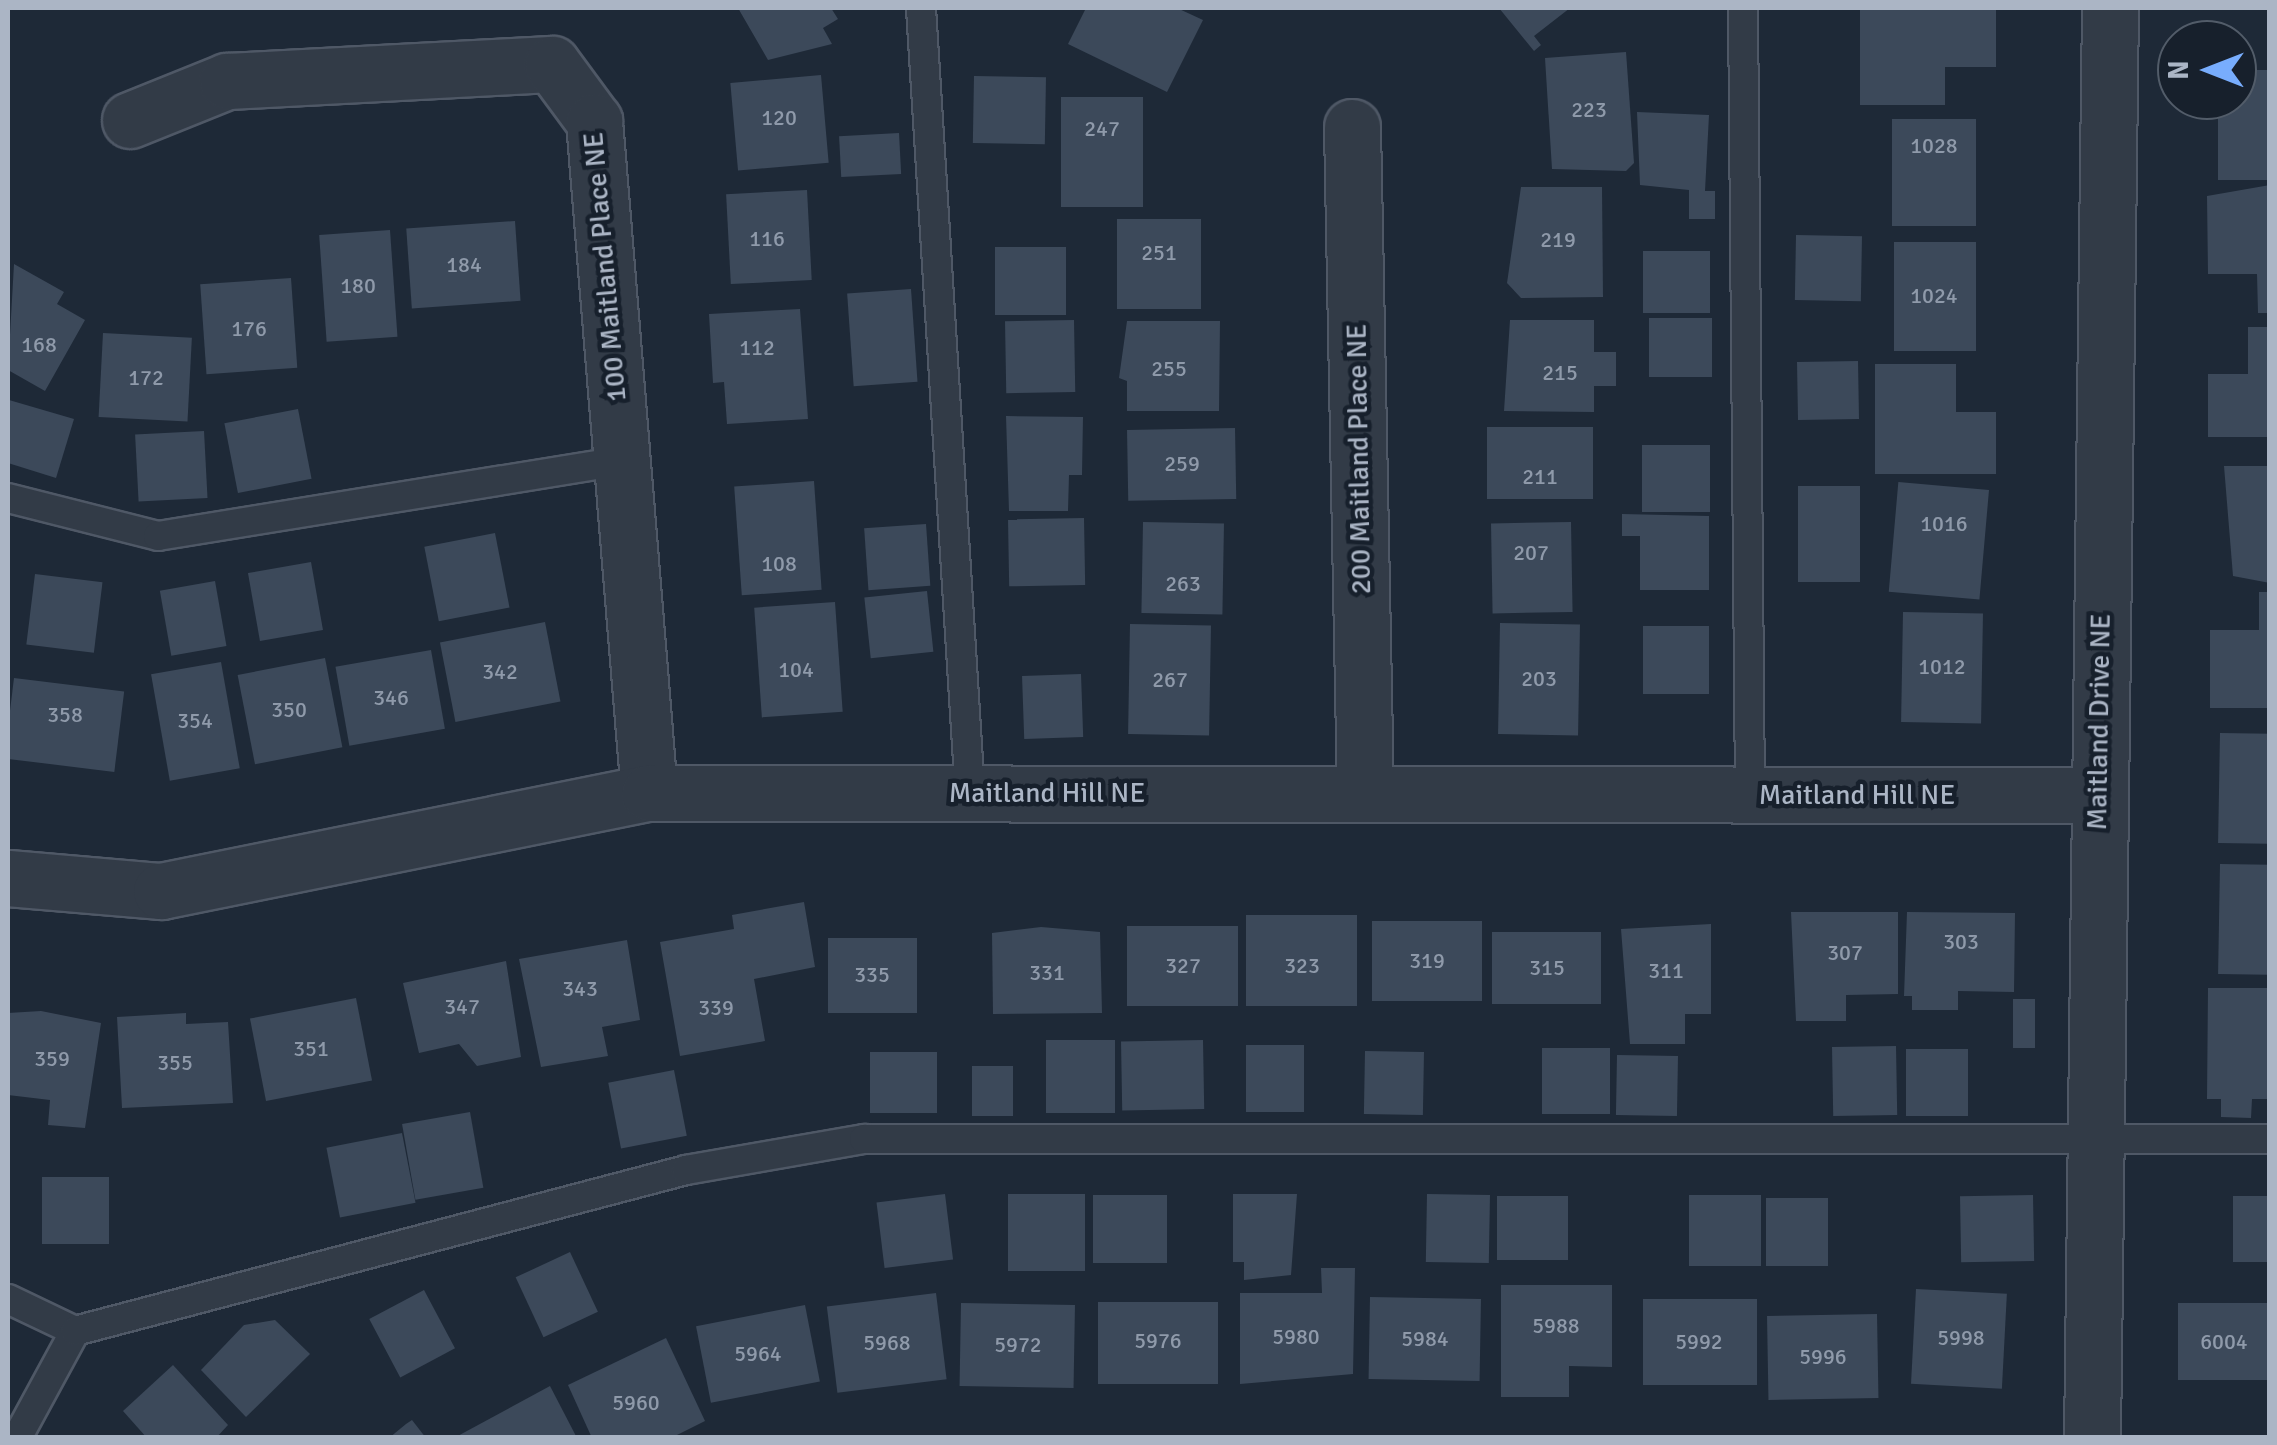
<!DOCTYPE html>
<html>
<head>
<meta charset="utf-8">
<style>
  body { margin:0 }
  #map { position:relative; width:2277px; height:1445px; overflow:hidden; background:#1e2937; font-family:Signika,sans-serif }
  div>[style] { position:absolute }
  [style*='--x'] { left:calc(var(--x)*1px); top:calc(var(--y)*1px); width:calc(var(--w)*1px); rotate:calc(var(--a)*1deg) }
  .building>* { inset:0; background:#3c495a; transform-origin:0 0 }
  .roads { filter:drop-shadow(2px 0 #4f5866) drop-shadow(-2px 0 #4f5866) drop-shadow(0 2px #4f5866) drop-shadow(0 -2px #4f5866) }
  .service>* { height:28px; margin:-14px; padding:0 14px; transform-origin:14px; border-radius:14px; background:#323b47 }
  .minor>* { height:55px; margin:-27.5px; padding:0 27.5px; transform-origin:27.5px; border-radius:27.5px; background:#323b47 }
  span { translate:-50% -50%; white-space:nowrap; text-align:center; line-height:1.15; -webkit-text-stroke:9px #17202c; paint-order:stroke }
  .number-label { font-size:22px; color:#8f9aaa }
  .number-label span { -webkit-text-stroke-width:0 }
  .street-label { font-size:28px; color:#abb5c5 }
  .frame { position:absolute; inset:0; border:10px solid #abb5c5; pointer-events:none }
  .north { position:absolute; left:2157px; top:20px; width:100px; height:100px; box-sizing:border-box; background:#17202c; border:2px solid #525c69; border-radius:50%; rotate:270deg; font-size:28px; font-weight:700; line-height:40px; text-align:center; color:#abb5c5 }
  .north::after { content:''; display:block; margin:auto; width:35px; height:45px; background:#78adfd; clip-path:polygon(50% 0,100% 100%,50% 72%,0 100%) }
</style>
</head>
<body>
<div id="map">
  <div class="building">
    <div style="clip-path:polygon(738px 8px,831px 8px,838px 19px,823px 28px,832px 44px,768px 60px)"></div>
    <div style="clip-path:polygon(1086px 8px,1177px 8px,1203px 20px,1167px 92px,1068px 44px)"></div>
    <div style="clip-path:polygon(1499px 8px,1570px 8px,1534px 36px,1541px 45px,1534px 51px)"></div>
    <div style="clip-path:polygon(1860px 8px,1996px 8px,1996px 67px,1945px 67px,1945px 105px,1860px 105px)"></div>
    <div style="clip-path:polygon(1626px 52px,1634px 163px,1626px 171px,1552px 169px,1545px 58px)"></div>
    <div style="clip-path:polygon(2237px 70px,2270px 70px,2270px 180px,2218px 180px,2218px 100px,2237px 100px)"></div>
    <div style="left:821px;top:75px;width:88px;height:91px;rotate:85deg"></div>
    <div style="left:974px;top:76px;width:72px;height:67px;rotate:1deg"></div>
    <div style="left:1061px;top:97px;width:82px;height:110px"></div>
    <div style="clip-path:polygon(1637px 112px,1709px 115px,1705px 191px,1715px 191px,1715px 219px,1689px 219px,1689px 190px,1640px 185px)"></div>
    <div style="left:1892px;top:119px;width:84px;height:107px"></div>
    <div style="left:899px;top:133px;width:41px;height:60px;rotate:87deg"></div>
    <div style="clip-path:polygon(2270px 185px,2270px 313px,2258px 313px,2257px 274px,2208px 274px,2207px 196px)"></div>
    <div style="clip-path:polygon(1521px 187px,1602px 187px,1603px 297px,1521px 298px,1507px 283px)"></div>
    <div style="left:807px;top:190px;width:90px;height:81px;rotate:87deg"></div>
    <div style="left:1117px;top:219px;width:84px;height:90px"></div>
    <div style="left:515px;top:221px;width:80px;height:109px;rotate:86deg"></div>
    <div style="left:390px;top:230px;width:107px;height:71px;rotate:86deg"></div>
    <div style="left:1796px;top:235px;width:66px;height:65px;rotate:1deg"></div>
    <div style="left:1894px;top:242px;width:82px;height:109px"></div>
    <div style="left:995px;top:247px;width:71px;height:68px"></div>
    <div style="left:1643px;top:251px;width:67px;height:62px"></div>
    <div style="clip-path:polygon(14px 264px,64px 292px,57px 304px,85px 320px,45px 391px,8px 370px)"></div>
    <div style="left:291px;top:278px;width:90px;height:91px;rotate:86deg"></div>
    <div style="left:911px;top:289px;width:93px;height:64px;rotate:86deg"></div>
    <div style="clip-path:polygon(800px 309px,808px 419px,727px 424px,724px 382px,713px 383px,709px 314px)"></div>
    <div style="left:1649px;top:318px;width:63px;height:59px"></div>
    <div style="left:1074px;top:320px;width:72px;height:69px;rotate:89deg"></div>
    <div style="clip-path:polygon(1510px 320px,1594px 320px,1594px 352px,1616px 352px,1616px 386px,1594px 386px,1594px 412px,1504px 411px)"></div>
    <div style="clip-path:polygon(1127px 321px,1220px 321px,1219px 411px,1127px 411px,1127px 381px,1119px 378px)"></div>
    <div style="clip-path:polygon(2248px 327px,2270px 327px,2270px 437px,2208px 437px,2208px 374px,2248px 374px)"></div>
    <div style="left:103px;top:333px;width:89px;height:84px;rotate:3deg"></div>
    <div style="left:1858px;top:361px;width:58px;height:61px;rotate:89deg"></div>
    <div style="clip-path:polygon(1875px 364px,1956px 364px,1956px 412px,1996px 412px,1996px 474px,1875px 474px)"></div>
    <div style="clip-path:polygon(9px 400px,74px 419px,56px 478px,8px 463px)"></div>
    <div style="left:298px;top:409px;width:71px;height:75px;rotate:79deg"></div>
    <div style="clip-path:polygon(1006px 416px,1083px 417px,1082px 475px,1069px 475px,1068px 511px,1009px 511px)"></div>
    <div style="left:1487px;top:427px;width:106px;height:72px"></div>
    <div style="left:1235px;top:428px;width:71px;height:108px;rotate:89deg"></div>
    <div style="left:204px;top:431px;width:67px;height:69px;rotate:87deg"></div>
    <div style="left:1642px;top:445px;width:68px;height:67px"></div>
    <div style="clip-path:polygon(2224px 466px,2270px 466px,2270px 583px,2233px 576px)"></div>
    <div style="left:814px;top:481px;width:109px;height:80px;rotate:86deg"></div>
    <div style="left:1860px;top:486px;width:96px;height:62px;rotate:90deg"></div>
    <div style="left:1989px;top:490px;width:110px;height:91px;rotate:95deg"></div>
    <div style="clip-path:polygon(1622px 514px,1709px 516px,1709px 590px,1640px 590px,1640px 536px,1622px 536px)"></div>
    <div style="left:1084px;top:518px;width:67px;height:76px;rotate:89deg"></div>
    <div style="left:1143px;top:522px;width:81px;height:91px;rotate:1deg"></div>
    <div style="left:1571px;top:522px;width:90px;height:80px;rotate:89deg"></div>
    <div style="left:926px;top:524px;width:62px;height:62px;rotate:86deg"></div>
    <div style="left:495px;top:533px;width:76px;height:72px;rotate:79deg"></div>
    <div style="left:311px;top:562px;width:69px;height:64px;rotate:80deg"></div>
    <div style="left:35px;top:574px;width:68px;height:71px;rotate:7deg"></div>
    <div style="left:215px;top:581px;width:66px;height:56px;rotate:80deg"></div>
    <div style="left:927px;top:591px;width:61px;height:63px;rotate:84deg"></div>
    <div style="clip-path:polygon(2259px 592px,2270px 592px,2270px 708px,2210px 708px,2210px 630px,2259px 630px)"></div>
    <div style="left:835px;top:602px;width:110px;height:81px;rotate:86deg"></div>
    <div style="left:1903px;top:612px;width:80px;height:110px;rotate:1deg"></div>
    <div style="left:545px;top:622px;width:81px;height:107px;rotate:79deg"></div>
    <div style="left:1500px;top:623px;width:80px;height:111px;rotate:1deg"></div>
    <div style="left:1130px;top:624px;width:81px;height:110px;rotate:1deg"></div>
    <div style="left:1643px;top:626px;width:66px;height:68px"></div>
    <div style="left:431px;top:650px;width:80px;height:97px;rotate:80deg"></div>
    <div style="left:325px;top:658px;width:91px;height:89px;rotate:79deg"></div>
    <div style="left:221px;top:662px;width:108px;height:71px;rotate:80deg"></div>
    <div style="left:1081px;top:674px;width:63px;height:59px;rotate:88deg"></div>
    <div style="left:14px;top:678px;width:111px;height:81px;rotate:7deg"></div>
    <div style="left:2220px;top:733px;width:50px;height:110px;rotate:1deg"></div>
    <div style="left:2220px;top:864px;width:50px;height:110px;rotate:1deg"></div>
    <div style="clip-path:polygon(804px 902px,815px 967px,754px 979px,765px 1041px,680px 1056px,660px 942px,734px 929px,732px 915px)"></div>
    <div style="clip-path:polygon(1791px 912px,1898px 912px,1898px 994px,1846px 995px,1846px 1021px,1796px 1021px)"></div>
    <div style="clip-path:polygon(1907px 912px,2015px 913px,2014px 992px,1958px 991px,1958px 1010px,1912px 1010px,1912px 996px,1904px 996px)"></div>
    <div style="left:1357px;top:915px;width:91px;height:111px;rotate:90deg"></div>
    <div style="left:1372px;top:921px;width:110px;height:80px"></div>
    <div style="clip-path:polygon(1711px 924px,1711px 1014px,1685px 1014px,1685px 1044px,1630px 1044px,1621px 929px)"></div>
    <div style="left:1127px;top:926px;width:111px;height:80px"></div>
    <div style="clip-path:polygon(1041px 927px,1100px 932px,1102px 1013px,993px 1014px,992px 933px)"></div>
    <div style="left:1492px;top:932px;width:109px;height:72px"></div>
    <div style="left:828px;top:938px;width:89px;height:75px"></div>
    <div style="clip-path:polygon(627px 940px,640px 1020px,602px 1027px,608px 1056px,541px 1067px,519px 959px)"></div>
    <div style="clip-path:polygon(506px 961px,521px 1057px,477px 1066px,459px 1044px,419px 1053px,403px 983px)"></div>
    <div style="clip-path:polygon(2208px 988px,2270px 988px,2270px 1099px,2252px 1099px,2251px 1118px,2221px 1117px,2221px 1099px,2207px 1099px)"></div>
    <div style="left:356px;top:998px;width:84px;height:108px;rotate:79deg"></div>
    <div style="left:2013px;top:999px;width:22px;height:49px"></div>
    <div style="clip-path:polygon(41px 1011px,101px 1023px,85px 1128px,48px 1125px,50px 1100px,8px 1095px,8px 1013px)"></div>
    <div style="clip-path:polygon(186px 1013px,186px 1024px,228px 1022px,233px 1103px,122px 1108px,117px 1017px)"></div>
    <div style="left:1115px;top:1040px;width:73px;height:69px;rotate:90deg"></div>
    <div style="left:1203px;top:1040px;width:69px;height:82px;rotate:89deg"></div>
    <div style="left:1246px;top:1045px;width:58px;height:67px"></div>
    <div style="left:1896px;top:1046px;width:69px;height:64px;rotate:89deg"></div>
    <div style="left:1542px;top:1048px;width:68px;height:66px"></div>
    <div style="left:1906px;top:1049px;width:62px;height:67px"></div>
    <div style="left:1365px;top:1051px;width:59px;height:63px;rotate:1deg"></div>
    <div style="left:870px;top:1052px;width:67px;height:61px"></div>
    <div style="left:1617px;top:1055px;width:61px;height:60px;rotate:1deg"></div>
    <div style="left:972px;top:1066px;width:41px;height:50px"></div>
    <div style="left:674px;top:1070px;width:67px;height:67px;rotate:79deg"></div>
    <div style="left:470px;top:1112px;width:77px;height:69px;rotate:80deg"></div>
    <div style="left:402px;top:1133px;width:71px;height:77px;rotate:79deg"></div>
    <div style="left:42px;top:1177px;width:67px;height:67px"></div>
    <div style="left:945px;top:1194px;width:66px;height:69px;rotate:83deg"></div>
    <div style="left:1085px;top:1194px;width:77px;height:77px;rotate:90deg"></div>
    <div style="clip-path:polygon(1233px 1194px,1297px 1194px,1291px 1275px,1244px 1280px,1244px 1262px,1233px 1262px)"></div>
    <div style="left:1427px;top:1194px;width:63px;height:68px;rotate:1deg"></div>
    <div style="left:1093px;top:1195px;width:74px;height:68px"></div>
    <div style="left:1689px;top:1195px;width:72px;height:71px"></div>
    <div style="left:2033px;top:1195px;width:66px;height:73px;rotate:89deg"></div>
    <div style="left:1497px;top:1196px;width:71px;height:64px"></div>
    <div style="left:2233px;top:1196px;width:37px;height:66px"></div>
    <div style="left:1828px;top:1198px;width:68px;height:62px;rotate:90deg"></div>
    <div style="left:570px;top:1252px;width:66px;height:60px;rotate:65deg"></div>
    <div style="clip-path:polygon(1321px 1268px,1355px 1268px,1353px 1374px,1240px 1384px,1240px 1293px,1322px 1293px)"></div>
    <div style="clip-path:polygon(1501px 1285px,1612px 1285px,1612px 1367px,1569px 1366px,1569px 1397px,1501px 1397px)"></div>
    <div style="left:1916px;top:1289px;width:91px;height:95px;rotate:3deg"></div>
    <div style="left:424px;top:1290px;width:66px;height:62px;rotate:62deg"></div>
    <div style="left:936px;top:1293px;width:87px;height:110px;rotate:83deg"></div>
    <div style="left:1370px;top:1297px;width:111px;height:82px;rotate:1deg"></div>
    <div style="left:1643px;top:1299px;width:114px;height:86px"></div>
    <div style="left:1098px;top:1302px;width:120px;height:82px"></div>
    <div style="left:961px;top:1303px;width:114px;height:83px;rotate:1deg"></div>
    <div style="left:2178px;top:1303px;width:92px;height:77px"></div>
    <div style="left:805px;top:1305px;width:78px;height:111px;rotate:79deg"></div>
    <div style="left:1877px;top:1314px;width:84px;height:110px;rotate:89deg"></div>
    <div style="clip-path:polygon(275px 1320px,310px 1354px,246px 1417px,201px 1370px,244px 1325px)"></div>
    <div style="clip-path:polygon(666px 1338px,705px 1421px,671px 1438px,592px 1438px,568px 1385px)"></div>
    <div style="clip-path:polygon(173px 1365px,228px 1425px,216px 1438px,147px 1438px,123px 1411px)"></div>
    <div style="clip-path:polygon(550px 1386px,577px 1438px,454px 1438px)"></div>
    <div style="clip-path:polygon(412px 1420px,426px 1438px,389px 1438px,406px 1424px)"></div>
  </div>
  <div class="roads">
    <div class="service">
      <div style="--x:921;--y:8;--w:787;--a:86.43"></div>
      <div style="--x:1743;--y:8;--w:788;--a:89.49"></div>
      <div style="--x:8;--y:498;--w:155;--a:14.2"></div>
      <div style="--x:158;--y:536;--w:469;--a:-9.2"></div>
      <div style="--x:8;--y:1299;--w:74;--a:25.5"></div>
      <div style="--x:17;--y:1438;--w:122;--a:-61.5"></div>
      <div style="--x:75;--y:1331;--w:632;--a:-14.76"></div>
      <div style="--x:686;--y:1170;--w:181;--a:-9.9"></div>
      <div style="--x:864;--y:1139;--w:1406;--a:0"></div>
    </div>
    <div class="minor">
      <div style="--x:130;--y:120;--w:105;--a:-21.9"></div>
      <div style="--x:227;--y:81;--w:325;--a:-3"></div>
      <div style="--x:552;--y:64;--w:71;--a:53.6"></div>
      <div style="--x:594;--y:121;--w:674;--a:85.32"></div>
      <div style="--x:1352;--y:127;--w:665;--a:88.88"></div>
      <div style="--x:8;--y:878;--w:154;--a:4.9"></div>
      <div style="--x:161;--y:891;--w:498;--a:-11.4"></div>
      <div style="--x:649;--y:793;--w:1448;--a:0.08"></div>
      <div style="--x:2092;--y:1438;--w:1430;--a:-89.28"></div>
    </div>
  </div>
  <div class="number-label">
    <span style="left:1589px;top:110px">223</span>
    <span style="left:779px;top:118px">120</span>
    <span style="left:1102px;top:129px">247</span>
    <span style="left:1934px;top:146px">1028</span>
    <span style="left:767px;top:239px">116</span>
    <span style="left:1558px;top:240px">219</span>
    <span style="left:1159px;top:253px">251</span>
    <span style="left:464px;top:265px">184</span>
    <span style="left:358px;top:286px">180</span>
    <span style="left:1934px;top:296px">1024</span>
    <span style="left:249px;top:329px">176</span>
    <span style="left:39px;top:345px">168</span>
    <span style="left:757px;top:348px">112</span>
    <span style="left:1169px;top:369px">255</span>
    <span style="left:1560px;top:373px">215</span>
    <span style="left:146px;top:378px">172</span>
    <span style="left:1182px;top:464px">259</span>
    <span style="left:1540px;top:477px">211</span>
    <span style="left:1944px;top:524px">1016</span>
    <span style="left:1531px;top:553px">207</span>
    <span style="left:779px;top:564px">108</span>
    <span style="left:1183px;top:584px">263</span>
    <span style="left:1942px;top:667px">1012</span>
    <span style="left:796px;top:670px">104</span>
    <span style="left:500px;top:672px">342</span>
    <span style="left:1539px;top:679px">203</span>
    <span style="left:1170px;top:680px">267</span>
    <span style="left:391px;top:698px">346</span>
    <span style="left:289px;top:710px">350</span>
    <span style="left:65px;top:715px">358</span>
    <span style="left:195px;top:721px">354</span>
    <span style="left:1961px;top:942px">303</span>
    <span style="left:1845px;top:953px">307</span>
    <span style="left:1427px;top:961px">319</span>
    <span style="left:1183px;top:966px">327</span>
    <span style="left:1302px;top:966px">323</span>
    <span style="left:1547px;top:968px">315</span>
    <span style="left:1666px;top:971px">311</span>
    <span style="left:1047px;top:973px">331</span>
    <span style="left:872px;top:975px">335</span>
    <span style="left:580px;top:989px">343</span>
    <span style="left:462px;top:1007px">347</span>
    <span style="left:716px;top:1008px">339</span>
    <span style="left:311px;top:1049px">351</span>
    <span style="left:52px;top:1059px">359</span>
    <span style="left:175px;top:1063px">355</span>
    <span style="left:1556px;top:1326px">5988</span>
    <span style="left:1296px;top:1337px">5980</span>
    <span style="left:1961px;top:1338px">5998</span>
    <span style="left:1425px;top:1339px">5984</span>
    <span style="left:1158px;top:1341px">5976</span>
    <span style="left:1699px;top:1342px">5992</span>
    <span style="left:2224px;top:1342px">6004</span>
    <span style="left:887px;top:1343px">5968</span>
    <span style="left:1018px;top:1345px">5972</span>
    <span style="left:758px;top:1354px">5964</span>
    <span style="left:1823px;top:1357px">5996</span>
    <span style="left:636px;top:1403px">5960</span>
  </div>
  <div class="street-label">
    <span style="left:605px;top:267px;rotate:-95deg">100 Maitland Place NE</span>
    <span style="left:1359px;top:459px;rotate:-91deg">200 Maitland Place NE</span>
    <span style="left:2099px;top:722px;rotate:-89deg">Maitland Drive NE</span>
    <span style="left:1047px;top:793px">Maitland Hill NE</span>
    <span style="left:1857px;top:795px">Maitland Hill NE</span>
  </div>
  <div class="frame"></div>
  <div class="north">N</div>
</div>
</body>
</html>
